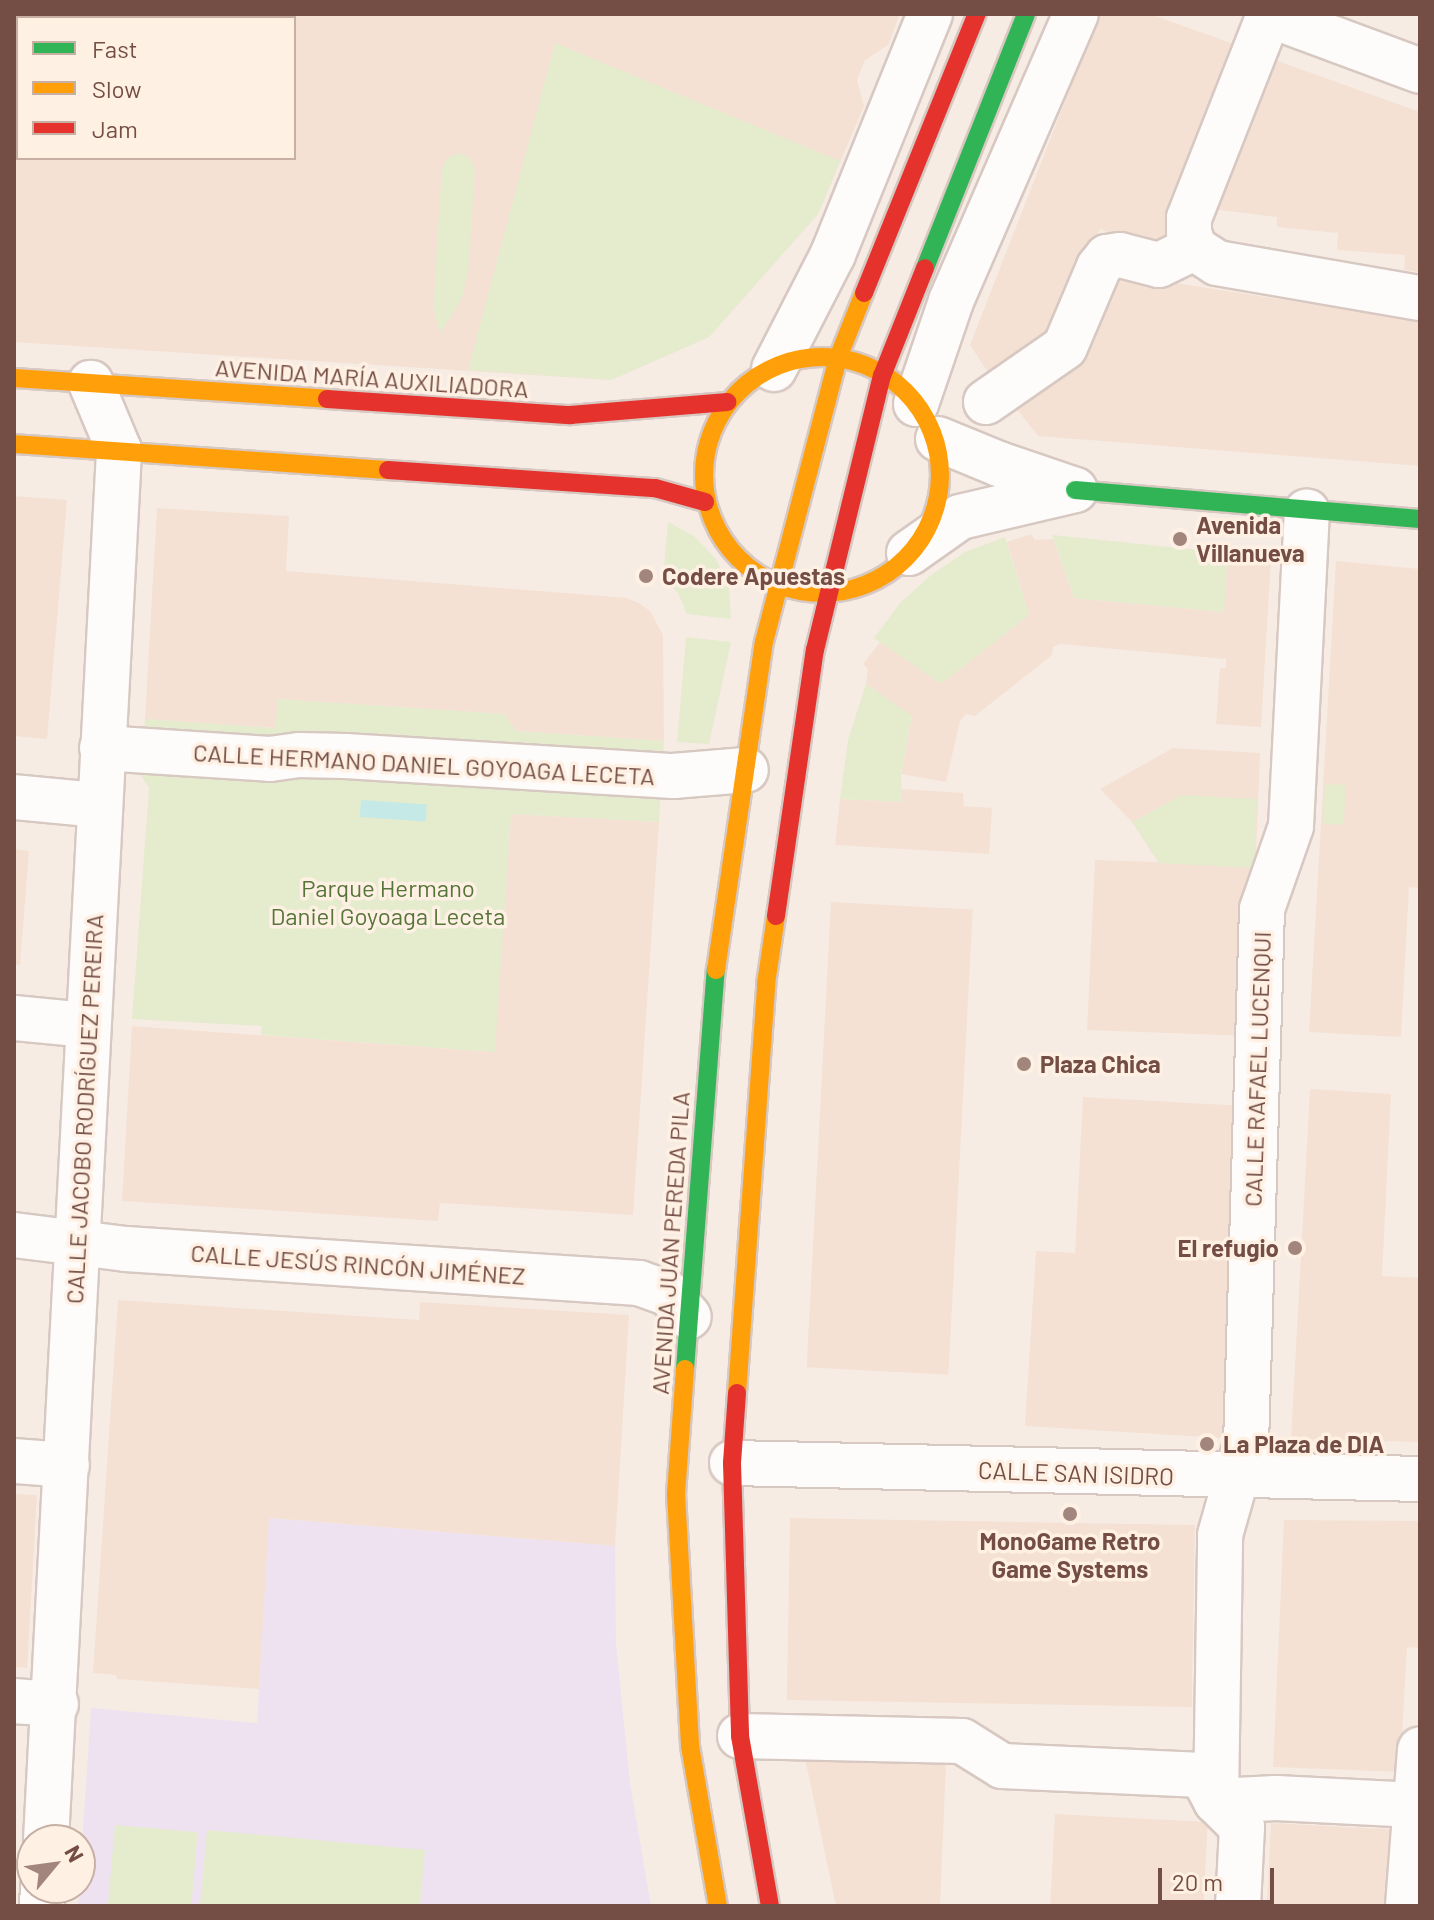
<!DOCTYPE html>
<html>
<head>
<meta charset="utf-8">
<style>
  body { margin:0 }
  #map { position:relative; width:1434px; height:1920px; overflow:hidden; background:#f6ece4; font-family:Barlow,sans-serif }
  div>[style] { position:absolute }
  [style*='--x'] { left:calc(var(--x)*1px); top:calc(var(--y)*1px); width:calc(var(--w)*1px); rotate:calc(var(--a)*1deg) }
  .residential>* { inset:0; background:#f4e1d4; transform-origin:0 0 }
  .education>* { inset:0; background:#eee2f0 }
  .green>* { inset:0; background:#e5ebcd; transform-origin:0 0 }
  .water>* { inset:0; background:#c5e9e6; transform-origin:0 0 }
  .roads { filter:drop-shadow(2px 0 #d7c8c2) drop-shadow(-2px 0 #d7c8c2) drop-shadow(0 2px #d7c8c2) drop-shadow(0 -2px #d7c8c2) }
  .street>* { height:44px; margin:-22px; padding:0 22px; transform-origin:22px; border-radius:22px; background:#fefcfb }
  .fast>* { height:18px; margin:-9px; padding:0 9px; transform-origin:9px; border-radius:9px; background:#30b455 }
  .slow>* { height:18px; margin:-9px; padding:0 9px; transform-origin:9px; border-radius:9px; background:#ff9f0a }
  .slow>.ring { margin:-9px; padding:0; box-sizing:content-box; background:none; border:18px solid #ff9f0a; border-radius:50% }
  .jam>* { height:18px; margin:-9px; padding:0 9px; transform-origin:9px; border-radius:9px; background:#e5322d }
  .dots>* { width:22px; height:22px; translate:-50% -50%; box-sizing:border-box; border:4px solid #fff0e4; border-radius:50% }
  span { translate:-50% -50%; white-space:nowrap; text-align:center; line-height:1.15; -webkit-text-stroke:7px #fff0e4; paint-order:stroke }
  .street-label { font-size:24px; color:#744d44 }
  .poi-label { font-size:24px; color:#744d44; font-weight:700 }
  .left { translate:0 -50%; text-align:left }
  .right { translate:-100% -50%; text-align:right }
  .park-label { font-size:24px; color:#557539 }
  .frame { position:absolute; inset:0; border:16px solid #744d44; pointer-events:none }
  .legend { position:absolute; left:16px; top:16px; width:280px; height:144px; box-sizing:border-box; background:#fff0e4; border:2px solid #c7afa4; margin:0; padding:10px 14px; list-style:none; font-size:24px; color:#744d44 }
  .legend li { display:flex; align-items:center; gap:16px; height:40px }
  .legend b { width:40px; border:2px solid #c7afa4 }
  .north { position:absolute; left:16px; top:1824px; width:80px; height:80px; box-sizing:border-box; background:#fff0e4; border:2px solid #c7afa4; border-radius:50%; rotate:61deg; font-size:22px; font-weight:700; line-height:32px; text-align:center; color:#744d44 }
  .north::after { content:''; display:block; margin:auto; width:28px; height:36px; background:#a2857c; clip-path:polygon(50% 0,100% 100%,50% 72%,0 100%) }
  .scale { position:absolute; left:1158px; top:1868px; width:116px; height:36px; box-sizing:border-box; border:4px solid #744d44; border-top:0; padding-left:10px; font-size:24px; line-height:28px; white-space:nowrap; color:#744d44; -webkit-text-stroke:6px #fff0e4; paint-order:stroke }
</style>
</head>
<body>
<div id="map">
  <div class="residential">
    <div style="clip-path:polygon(evenodd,14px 14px,900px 14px,888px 45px,865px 60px,857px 80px,864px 106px,818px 214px,709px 337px,611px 380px,14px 342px,14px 14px,18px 18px,294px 18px,294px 158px,18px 158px,18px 18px)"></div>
    <div style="clip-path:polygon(1099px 14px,1150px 14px,1239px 46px,1161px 252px,1100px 229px,1058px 342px,995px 383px,970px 345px)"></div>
    <div style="clip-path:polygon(1269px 58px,1420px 112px,1420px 272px,1404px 270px,1405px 255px,1337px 250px,1338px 233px,1277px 227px,1277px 217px,1212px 209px)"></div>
    <div style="clip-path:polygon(1110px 273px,1369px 313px,1420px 318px,1420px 466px,1038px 436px,1009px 399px)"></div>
    <div style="clip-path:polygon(14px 496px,67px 500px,47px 739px,14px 736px)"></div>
    <div style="clip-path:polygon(157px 508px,289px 516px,286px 571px,627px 598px,639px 603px,650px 611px,663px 635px,664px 741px,516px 731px,504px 714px,278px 699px,276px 728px,145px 719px)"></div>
    <div style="clip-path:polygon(1031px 534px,1035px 540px,1053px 539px,1074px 598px,1223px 612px,1228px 556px,1271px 559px,1261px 727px,1216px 724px,1220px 668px,1226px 668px,1226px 659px,1060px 644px,1053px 647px,1052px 655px,975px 716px,966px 714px,960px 721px,946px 782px,901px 774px,912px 717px,866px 684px,868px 669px,863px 664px,880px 642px,942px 683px,1029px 615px,1007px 542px)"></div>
    <div style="clip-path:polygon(1336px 561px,1420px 569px,1420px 888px,1409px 887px,1401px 1037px,1309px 1032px)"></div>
    <div style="clip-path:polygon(1173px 748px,1260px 753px,1249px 1036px,1087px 1030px,1095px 860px,1158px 862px,1132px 822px,1100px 789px)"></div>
    <div style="clip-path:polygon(902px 789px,963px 793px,964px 806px,992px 808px,989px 854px,835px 845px,840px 799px,901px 802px)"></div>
    <div style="clip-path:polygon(511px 814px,659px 822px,633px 1215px,440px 1203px,438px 1221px,122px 1201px,132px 1026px,494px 1052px)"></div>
    <div style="clip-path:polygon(14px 849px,29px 851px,20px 965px,14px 964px)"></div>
    <div style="left:831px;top:902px;width:142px;height:466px;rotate:3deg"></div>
    <div style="clip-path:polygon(1310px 1089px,1391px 1094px,1382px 1276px,1420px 1278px,1420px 1442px,1291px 1439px)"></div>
    <div style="clip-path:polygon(1083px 1097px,1244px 1106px,1223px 1438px,1025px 1426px,1036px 1251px,1075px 1253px)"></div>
    <div style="clip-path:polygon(118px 1300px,419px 1320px,420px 1302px,629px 1315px,615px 1546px,270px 1518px,259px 1689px,117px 1679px,116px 1675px,93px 1673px)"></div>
    <div style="clip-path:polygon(14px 1494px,37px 1495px,27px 1668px,14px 1667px)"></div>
    <div style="left:790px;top:1518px;width:405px;height:182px;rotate:1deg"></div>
    <div style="clip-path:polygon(1284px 1520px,1420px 1521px,1420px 1648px,1407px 1647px,1400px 1772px,1273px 1767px)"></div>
    <div style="clip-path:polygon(805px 1758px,946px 1761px,940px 1906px,836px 1906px)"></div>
    <div style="left:1055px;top:1814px;width:153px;height:92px;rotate:3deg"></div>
    <div style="left:1271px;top:1823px;width:120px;height:83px;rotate:3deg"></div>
  </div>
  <div class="education">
    <div style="clip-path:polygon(269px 1518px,615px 1546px,616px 1644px,630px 1783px,651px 1906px,78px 1906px,91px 1708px,257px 1723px)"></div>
  </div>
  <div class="green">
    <div style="clip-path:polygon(555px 43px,840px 161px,818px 214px,709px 337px,611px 380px,468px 370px)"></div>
    <div style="clip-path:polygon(459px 153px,470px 158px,475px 169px,468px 274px,461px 300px,440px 334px,433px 308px,442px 168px,448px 157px)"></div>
    <div style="clip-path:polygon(668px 522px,694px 536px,716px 559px,729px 588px,731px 619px,687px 614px,678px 593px,663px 578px)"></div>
    <div style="clip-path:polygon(1052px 535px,1228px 553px,1224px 612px,1074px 598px)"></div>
    <div style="clip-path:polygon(1005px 537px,1029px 615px,941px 684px,874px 638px,900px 603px,931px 575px,965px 552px)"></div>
    <div style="clip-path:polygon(686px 637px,731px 642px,709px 744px,677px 742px)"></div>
    <div style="clip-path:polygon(866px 684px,912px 716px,901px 774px,902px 802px,840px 799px,848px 740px)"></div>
    <div style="clip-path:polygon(278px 699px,504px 714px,516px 731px,664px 741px,659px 822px,511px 814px,495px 1052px,261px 1035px,262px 1026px,132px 1019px,149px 788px,140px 774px,145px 719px,275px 728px)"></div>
    <div style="left:1325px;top:784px;width:21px;height:40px;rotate:3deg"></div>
    <div style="clip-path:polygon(1182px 795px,1257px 799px,1254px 868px,1159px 863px,1132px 822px)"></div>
    <div style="left:115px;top:1825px;width:83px;height:81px;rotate:5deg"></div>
    <div style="clip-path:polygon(207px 1830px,425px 1850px,420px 1906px,200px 1906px)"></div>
  </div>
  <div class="water">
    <div style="left:361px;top:800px;width:66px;height:17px;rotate:4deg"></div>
  </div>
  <div class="roads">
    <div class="street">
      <div style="--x:1267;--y:14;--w:163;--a:20.4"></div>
      <div style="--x:1269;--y:15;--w:218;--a:111.5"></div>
      <div style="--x:1189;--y:218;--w:14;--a:90"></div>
      <div style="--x:1189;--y:232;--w:17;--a:73"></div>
      <div style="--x:1194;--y:248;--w:27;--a:33"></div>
      <div style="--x:1217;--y:263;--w:206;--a:9.8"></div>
      <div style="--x:774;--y:369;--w:129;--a:-62.8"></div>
      <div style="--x:833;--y:254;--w:259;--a:-68"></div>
      <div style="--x:986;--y:402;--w:96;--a:-34.8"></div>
      <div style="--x:1065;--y:347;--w:87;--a:-67"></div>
      <div style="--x:1099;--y:267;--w:13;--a:-51"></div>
      <div style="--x:1107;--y:257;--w:13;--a:-9"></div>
      <div style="--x:1120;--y:255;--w:40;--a:14.4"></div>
      <div style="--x:1159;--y:265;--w:39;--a:-26"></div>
      <div style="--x:916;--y:404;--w:109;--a:-71.2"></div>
      <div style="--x:951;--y:301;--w:313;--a:-66.5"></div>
      <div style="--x:938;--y:439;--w:66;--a:22.3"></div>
      <div style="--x:999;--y:464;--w:80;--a:18.9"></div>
      <div style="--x:909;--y:553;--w:62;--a:-35.2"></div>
      <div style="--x:960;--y:517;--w:118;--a:-13.2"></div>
      <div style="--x:102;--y:748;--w:168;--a:3.7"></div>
      <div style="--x:270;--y:759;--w:29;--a:-8"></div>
      <div style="--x:299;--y:755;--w:46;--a:1.2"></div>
      <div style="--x:345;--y:756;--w:329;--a:3.5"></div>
      <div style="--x:673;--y:776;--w:73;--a:-4.7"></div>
      <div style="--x:14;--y:797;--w:85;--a:5.4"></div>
      <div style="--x:14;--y:1018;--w:73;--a:5.5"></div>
      <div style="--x:14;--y:1235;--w:113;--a:7.1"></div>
      <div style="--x:126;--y:1249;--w:514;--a:3.79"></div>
      <div style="--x:639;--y:1283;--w:32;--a:20"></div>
      <div style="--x:669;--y:1294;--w:30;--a:49"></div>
      <div style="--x:14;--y:1461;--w:53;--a:4.3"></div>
      <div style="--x:732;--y:1463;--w:688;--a:1.33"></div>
      <div style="--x:14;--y:1701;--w:42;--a:4.1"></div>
      <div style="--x:740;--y:1736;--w:222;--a:1.3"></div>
      <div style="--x:962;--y:1741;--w:47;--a:32"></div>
      <div style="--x:1002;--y:1766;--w:200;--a:2.6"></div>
      <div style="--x:1202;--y:1775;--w:30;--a:62"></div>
      <div style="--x:1216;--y:1801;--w:60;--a:-2.9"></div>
      <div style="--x:1276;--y:1798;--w:140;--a:2.9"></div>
      <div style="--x:46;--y:1840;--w:1392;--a:-86.99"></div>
      <div style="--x:119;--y:450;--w:73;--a:-112.7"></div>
      <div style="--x:42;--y:1906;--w:18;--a:-87"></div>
      <div style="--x:1238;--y:1906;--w:79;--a:-87.1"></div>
      <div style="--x:1242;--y:1827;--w:37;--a:-135"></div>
      <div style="--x:1216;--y:1801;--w:266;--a:-89.1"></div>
      <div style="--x:1220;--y:1535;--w:95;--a:-74.1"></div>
      <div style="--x:1246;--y:1444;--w:535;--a:-88.29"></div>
      <div style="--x:1262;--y:909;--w:88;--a:-70.7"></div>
      <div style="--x:1291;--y:826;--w:315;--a:-87.1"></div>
      <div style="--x:1408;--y:1906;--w:157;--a:-85.6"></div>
    </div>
    <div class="fast">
      <div style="--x:925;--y:268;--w:273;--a:-68.3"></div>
      <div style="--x:1075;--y:490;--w:346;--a:4.8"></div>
      <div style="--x:685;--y:1369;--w:400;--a:-85.6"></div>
    </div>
    <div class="slow">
      <div class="ring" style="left:704px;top:357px;width:218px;height:218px"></div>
      <div style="--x:14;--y:378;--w:314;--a:3.8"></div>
      <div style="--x:14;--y:444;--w:375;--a:4"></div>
      <div style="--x:716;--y:970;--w:331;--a:-81.7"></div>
      <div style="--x:764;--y:642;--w:293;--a:-75.4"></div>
      <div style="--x:838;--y:358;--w:70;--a:-68.2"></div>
      <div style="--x:685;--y:1369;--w:125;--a:94.1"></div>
      <div style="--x:676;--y:1494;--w:252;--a:86.8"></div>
      <div style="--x:690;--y:1746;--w:162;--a:80.1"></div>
      <div style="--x:737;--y:1393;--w:410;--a:-85.9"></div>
      <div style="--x:766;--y:984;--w:69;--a:-81.6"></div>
    </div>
    <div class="jam">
      <div style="--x:864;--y:293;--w:301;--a:-68"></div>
      <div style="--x:327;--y:399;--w:244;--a:3.8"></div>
      <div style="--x:570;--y:415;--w:158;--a:-4.7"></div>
      <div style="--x:388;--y:470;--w:268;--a:3.9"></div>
      <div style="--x:655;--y:488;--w:52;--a:15.6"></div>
      <div style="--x:776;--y:916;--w:269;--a:-81.7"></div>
      <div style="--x:815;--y:650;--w:282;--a:-76.3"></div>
      <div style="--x:882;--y:376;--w:116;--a:-68.3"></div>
      <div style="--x:737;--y:1393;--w:70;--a:94.1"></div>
      <div style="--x:732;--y:1463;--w:273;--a:88.3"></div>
      <div style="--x:740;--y:1736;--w:173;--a:80"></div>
    </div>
  </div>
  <div class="dots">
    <div style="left:1180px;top:539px;background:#a2857c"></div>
    <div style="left:646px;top:576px;background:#a2857c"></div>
    <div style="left:1024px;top:1064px;background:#a2857c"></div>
    <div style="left:1295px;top:1248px;background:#a2857c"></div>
    <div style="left:1207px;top:1444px;background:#a2857c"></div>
    <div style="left:1070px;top:1514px;background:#a2857c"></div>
  </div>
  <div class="street-label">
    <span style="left:372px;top:378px;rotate:4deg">AVENIDA MARÍA AUXILIADORA</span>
    <span style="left:424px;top:764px;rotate:3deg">CALLE HERMANO DANIEL GOYOAGA LECETA</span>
    <span style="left:1257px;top:1069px;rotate:-88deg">CALLE RAFAEL LUCENQUI</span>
    <span style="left:84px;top:1109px;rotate:-87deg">CALLE JACOBO RODRÍGUEZ PEREIRA</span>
    <span style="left:670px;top:1243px;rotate:-86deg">AVENIDA JUAN PEREDA PILA</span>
    <span style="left:358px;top:1264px;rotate:4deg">CALLE JESÚS RINCÓN JIMÉNEZ</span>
    <span style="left:1076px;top:1473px;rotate:2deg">CALLE SAN ISIDRO</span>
  </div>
  <div class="poi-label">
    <span class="left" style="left:1196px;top:539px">Avenida<br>Villanueva</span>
    <span class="left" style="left:662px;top:576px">Codere Apuestas</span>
    <span class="left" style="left:1040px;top:1064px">Plaza Chica</span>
    <span class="right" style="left:1279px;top:1248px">El refugio</span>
    <span class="left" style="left:1223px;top:1444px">La Plaza de DIA</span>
    <span style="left:1070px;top:1555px">MonoGame Retro<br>Game Systems</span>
  </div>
  <div class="park-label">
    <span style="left:388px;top:902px">Parque Hermano<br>Daniel Goyoaga Leceta</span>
  </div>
  <div class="frame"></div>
  <ul class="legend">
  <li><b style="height:10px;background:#30b455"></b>Fast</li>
  <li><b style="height:10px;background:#ff9f0a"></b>Slow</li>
  <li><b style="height:10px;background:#e5322d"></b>Jam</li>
  </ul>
  <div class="north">N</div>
  <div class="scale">20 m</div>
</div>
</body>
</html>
